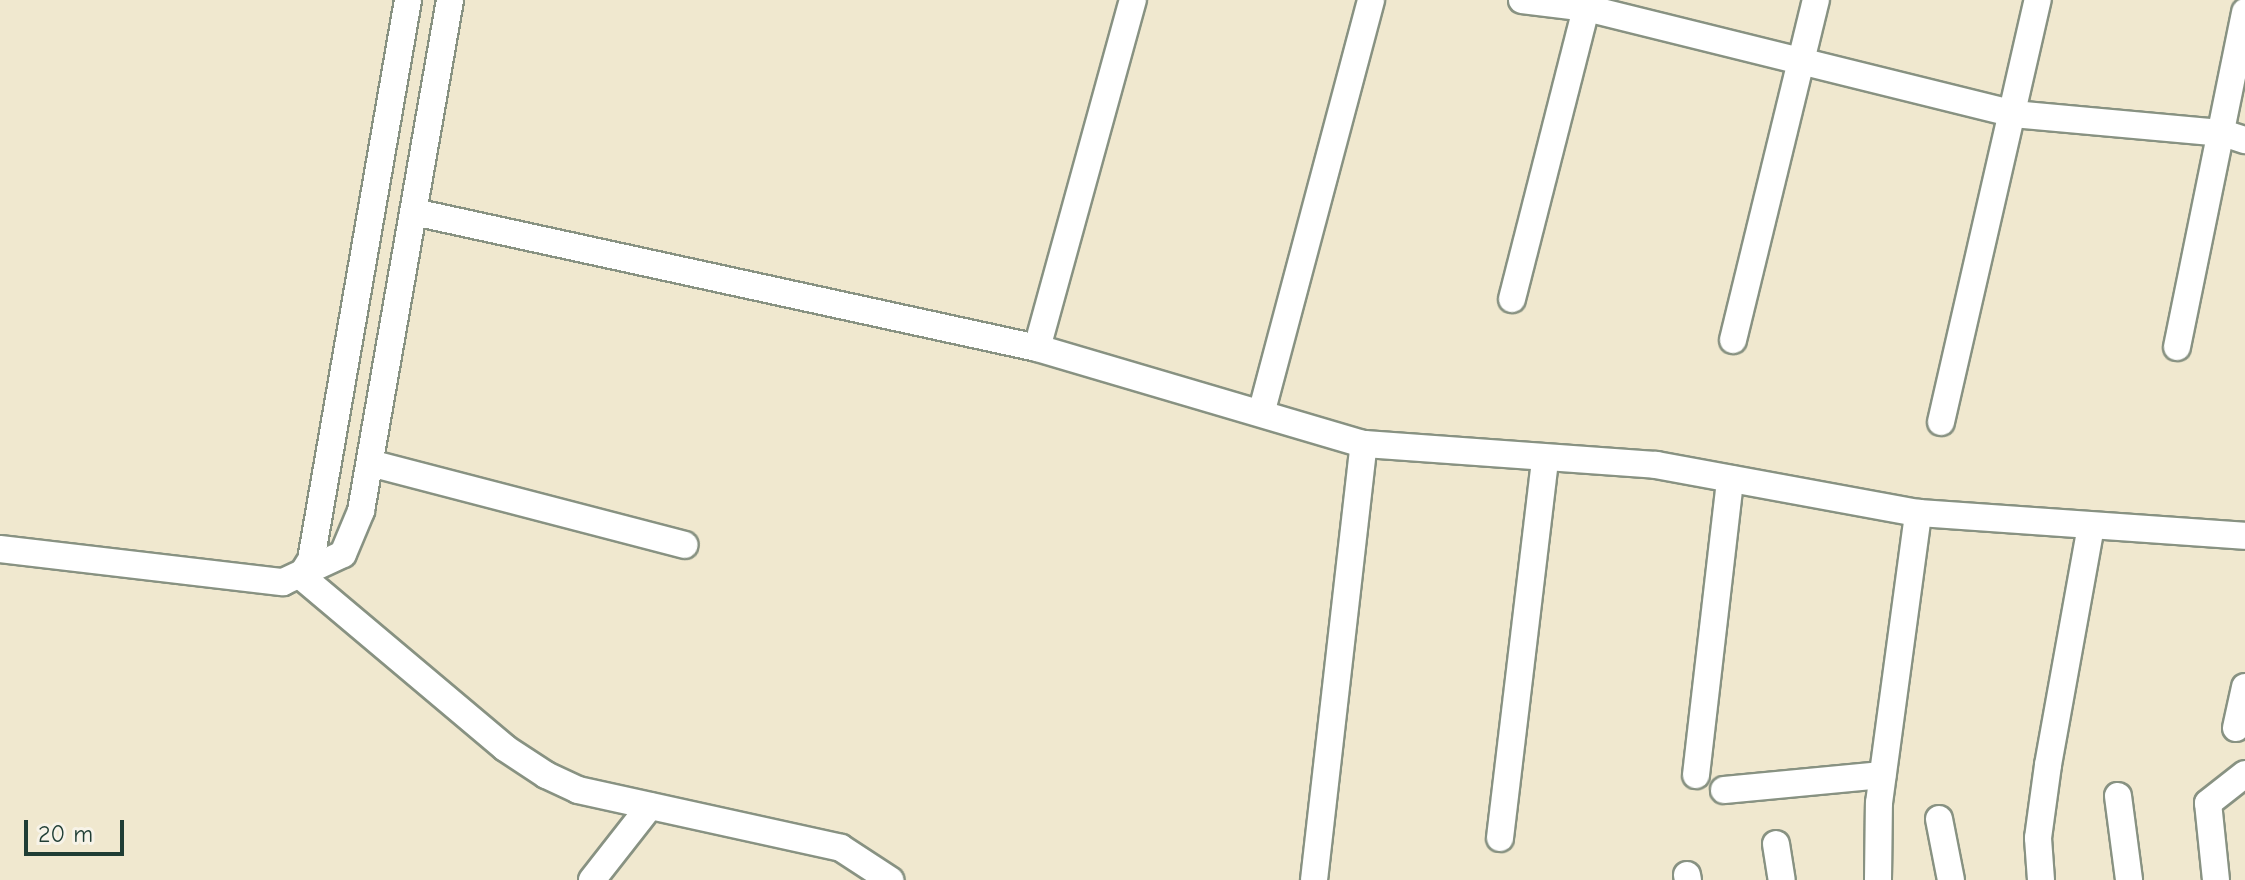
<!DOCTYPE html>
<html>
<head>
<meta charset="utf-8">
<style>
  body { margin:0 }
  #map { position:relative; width:2245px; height:880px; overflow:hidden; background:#f0e8cf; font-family:"Comic Neue",sans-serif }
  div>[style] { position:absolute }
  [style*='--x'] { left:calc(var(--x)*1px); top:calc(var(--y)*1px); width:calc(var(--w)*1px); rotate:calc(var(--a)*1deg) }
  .roads { filter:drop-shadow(2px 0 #889282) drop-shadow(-2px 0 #889282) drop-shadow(0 2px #889282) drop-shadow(0 -2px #889282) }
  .minor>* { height:26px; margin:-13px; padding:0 13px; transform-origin:13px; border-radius:13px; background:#fff }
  span { translate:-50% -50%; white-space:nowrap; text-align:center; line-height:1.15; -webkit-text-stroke:7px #f7f3e8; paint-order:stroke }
  .scale { position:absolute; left:24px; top:820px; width:100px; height:36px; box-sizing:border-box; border:4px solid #1f3d34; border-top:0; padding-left:10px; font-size:24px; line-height:28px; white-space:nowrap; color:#1f3d34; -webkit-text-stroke:6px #f7f3e8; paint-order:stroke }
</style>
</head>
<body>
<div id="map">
  <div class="roads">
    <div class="minor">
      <div style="--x:1522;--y:0;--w:64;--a:7.1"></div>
      <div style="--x:1586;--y:8;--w:440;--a:13.9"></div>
      <div style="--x:2013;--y:114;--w:211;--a:5.2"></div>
      <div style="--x:2223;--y:133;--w:23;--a:18"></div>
      <div style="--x:414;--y:212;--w:638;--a:12.31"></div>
      <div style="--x:1037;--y:348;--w:361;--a:-74.6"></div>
      <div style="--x:1512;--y:299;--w:309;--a:-75.7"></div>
      <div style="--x:1733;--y:340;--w:350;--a:-76.3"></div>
      <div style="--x:2177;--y:347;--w:342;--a:-78.5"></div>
      <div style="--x:1037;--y:348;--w:341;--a:16.4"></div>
      <div style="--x:1364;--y:444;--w:293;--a:4.1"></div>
      <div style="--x:1656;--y:465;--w:266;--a:10.4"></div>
      <div style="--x:1918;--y:513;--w:328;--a:4"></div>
      <div style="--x:1262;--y:410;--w:424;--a:-75.1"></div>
      <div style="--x:1941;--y:422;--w:433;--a:-77.1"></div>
      <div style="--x:370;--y:463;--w:325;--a:14.6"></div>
      <div style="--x:0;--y:549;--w:285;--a:6.7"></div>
      <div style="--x:283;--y:582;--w:66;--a:-25"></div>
      <div style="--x:343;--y:554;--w:47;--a:-67.3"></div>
      <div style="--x:361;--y:511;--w:519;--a:-80.12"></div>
      <div style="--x:301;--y:576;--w:267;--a:40.1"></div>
      <div style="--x:505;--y:748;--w:49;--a:33.4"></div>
      <div style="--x:546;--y:775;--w:35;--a:25"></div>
      <div style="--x:578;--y:790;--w:269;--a:12.4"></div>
      <div style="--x:841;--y:848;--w:59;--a:33.1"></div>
      <div style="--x:301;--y:576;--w:19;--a:-58"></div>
      <div style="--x:311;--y:560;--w:568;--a:-80.17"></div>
      <div style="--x:2236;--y:728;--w:42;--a:-77.6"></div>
      <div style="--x:1696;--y:775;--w:298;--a:-83.4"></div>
      <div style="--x:1724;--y:790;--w:159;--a:-5.4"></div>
      <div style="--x:2118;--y:796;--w:85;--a:82.5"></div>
      <div style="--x:1939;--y:819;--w:62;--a:78.9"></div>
      <div style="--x:1500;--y:838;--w:381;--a:-83.2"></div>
      <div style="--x:1776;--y:844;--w:36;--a:81"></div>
      <div style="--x:1687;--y:875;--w:5;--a:79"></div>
      <div style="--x:592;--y:880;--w:94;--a:-51.9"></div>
      <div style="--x:1314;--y:880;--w:439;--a:-83.5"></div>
      <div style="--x:1878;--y:880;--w:77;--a:-89.3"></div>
      <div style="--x:1879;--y:803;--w:293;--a:-82.3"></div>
      <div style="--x:2041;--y:880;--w:42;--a:-94.1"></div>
      <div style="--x:2038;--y:838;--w:74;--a:-82.2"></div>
      <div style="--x:2048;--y:765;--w:242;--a:-79.8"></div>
      <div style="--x:2216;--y:880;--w:77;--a:-95.9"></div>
      <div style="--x:2208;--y:803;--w:47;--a:-38.1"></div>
    </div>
  </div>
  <div class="scale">20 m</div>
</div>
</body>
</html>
